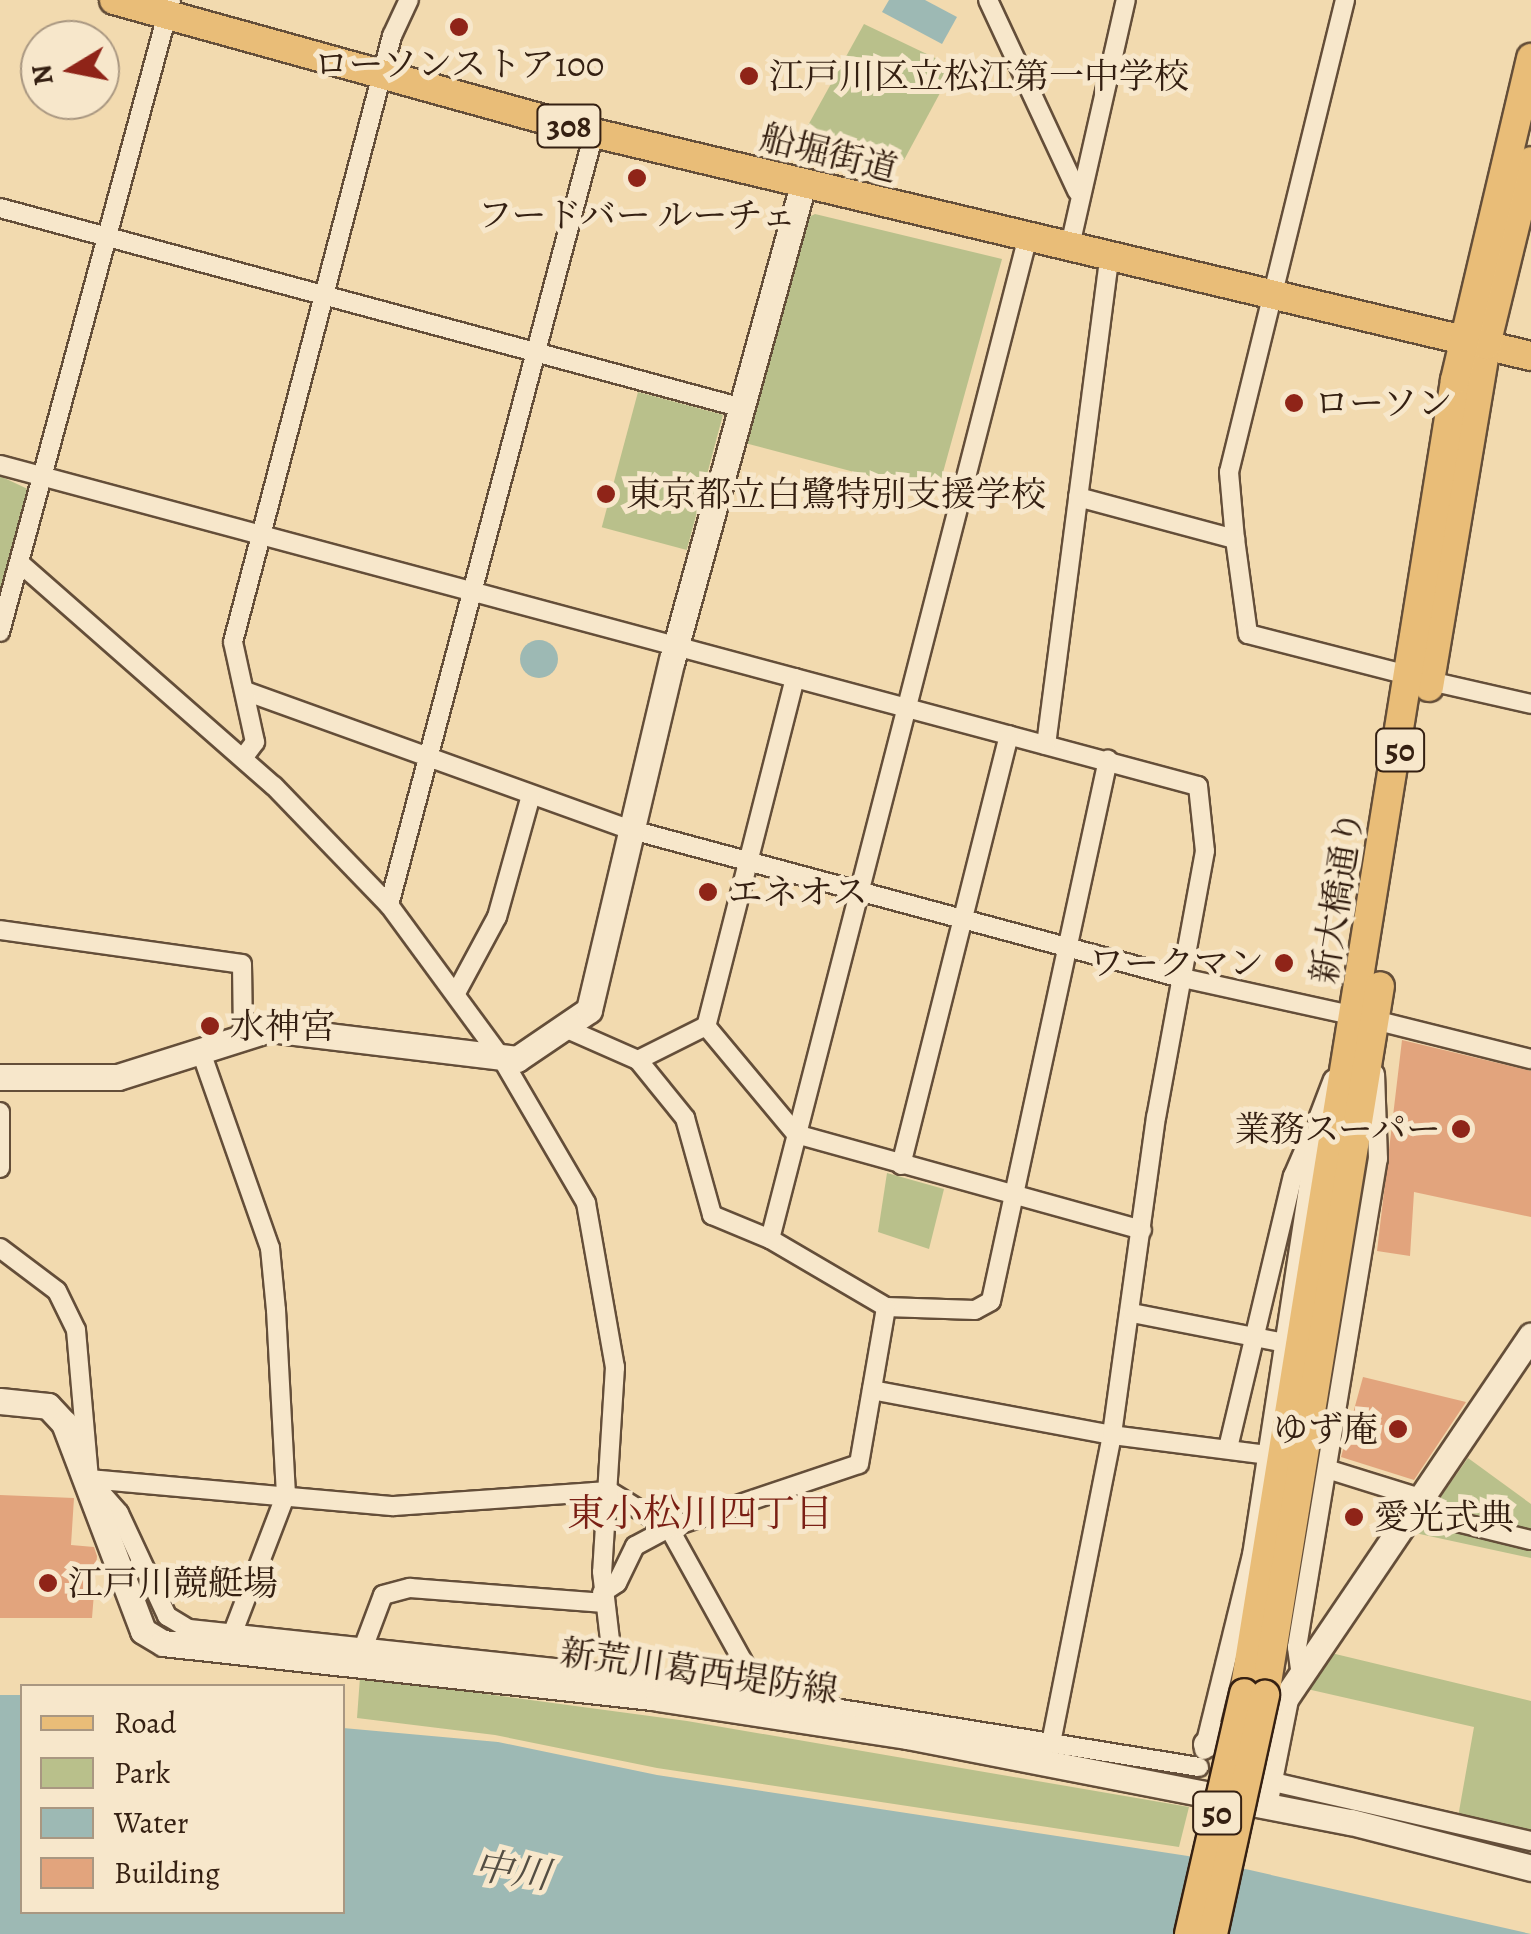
<!DOCTYPE html>
<html>
<head>
<meta charset="utf-8">
<style>
  body { margin:0 }
  #map { position:relative; width:1531px; height:1934px; overflow:hidden; background:#f2daaf; font-family:Alegreya,"Noto Serif JP",serif }
  div>[style] { position:absolute }
  [style*='--x'] { left:calc(var(--x)*1px); top:calc(var(--y)*1px); width:calc(var(--w)*1px); rotate:calc(var(--a)*1deg) }
  .green>* { inset:0; background:#b9c08b; transform-origin:0 0 }
  .water>* { inset:0; background:#9db9b4 }
  .round { border-radius:50% }
  .building>* { inset:0; background:#e2a47d }
  .roads { filter:drop-shadow(2px 0 #644e39) drop-shadow(-2px 0 #644e39) drop-shadow(0 2px #644e39) drop-shadow(0 -2px #644e39) }
  .street>* { height:18px; margin:-9px; padding:0 9px; transform-origin:9px; border-radius:9px; background:#f7e7cb }
  .secondary>* { height:25px; margin:-12.5px; padding:0 12.5px; transform-origin:12.5px; border-radius:12.5px; background:#f7e7cb }
  .primary>* { height:28px; margin:-14px; padding:0 14px; transform-origin:14px; border-radius:14px; background:#e9bd78 }
  .bridges { filter:drop-shadow(2px 0 #352012) drop-shadow(-2px 0 #352012) drop-shadow(0 2px #352012) drop-shadow(0 -2px #352012) }
  .primary-bridge>* { height:28px; margin:-14px; padding:0 14px; transform-origin:14px; border-radius:14px; background:#e9bd78 }
  .dots>* { width:28px; height:28px; translate:-50% -50%; box-sizing:border-box; border:5px solid #f7e7cb; border-radius:50% }
  span { translate:-50% -50%; white-space:nowrap; text-align:center; line-height:1.15; -webkit-text-stroke:10px #f7e7cb; paint-order:stroke }
  .shield-label span { padding:2px 8px; background:#f7e7cb; border:2px solid; border-radius:8px; -webkit-text-stroke-width:0 }
  .shield-label { font-size:32px; color:#352012; font-weight:700 }
  .poi-label { font-size:35px; color:#352012 }
  .left { translate:0 -50%; text-align:left }
  .right { translate:-100% -50%; text-align:right }
  .street-label { font-size:35px; color:#352012 }
  .neighbourhood-label { font-size:38px; color:#7a1f14 }
  .water-label { font-size:38px; color:#544e43; font-style:italic }
  .legend { position:absolute; left:20px; top:1684px; width:325px; height:230px; box-sizing:border-box; background:#f7e7cb; border:2px solid #a99781; margin:0; padding:12px 18px; list-style:none; font-size:30px; color:#352012 }
  .legend li { display:flex; align-items:center; gap:20px; height:50px }
  .legend b { width:50px; border:2px solid #a99781 }
  .north { position:absolute; left:20px; top:20px; width:100px; height:100px; box-sizing:border-box; background:#f7e7cb; border:2px solid #a99781; border-radius:50%; rotate:260deg; font-size:28px; font-weight:700; line-height:40px; text-align:center; color:#352012 }
  .north::after { content:''; display:block; margin:auto; width:35px; height:45px; background:#8f2418; clip-path:polygon(50% 0,100% 100%,50% 72%,0 100%) }
</style>
</head>
<body>
<div id="map">
  <div class="green">
    <div style="clip-path:polygon(864px 24px,954px 67px,904px 160px,801px 138px)"></div>
    <div style="clip-path:polygon(815px 214px,1002px 259px,937px 494px,741px 442px,801px 221px)"></div>
    <div style="left:638px;top:392px;width:88px;height:140px;rotate:15deg"></div>
    <div style="clip-path:polygon(0 476px,32px 491px,0 606px)"></div>
    <div style="clip-path:polygon(887px 1173px,944px 1189px,929px 1249px,878px 1232px)"></div>
    <div style="clip-path:polygon(1468px 1458px,1531px 1504px,1531px 1558px,1415px 1533px)"></div>
    <div style="clip-path:polygon(1327px 1652px,1531px 1701px,1531px 1833px,1458px 1817px,1474px 1727px,1307px 1689px)"></div>
    <div style="clip-path:polygon(360px 1677px,687px 1721px,1189px 1807px,1179px 1847px,657px 1768px,495px 1735px,357px 1718px)"></div>
  </div>
  <div class="water">
    <div style="clip-path:polygon(889px 0,925px 0,957px 17px,942px 44px,882px 12px)"></div>
    <div class="round" style="left:520px;top:640px;width:38px;height:38px"></div>
    <div style="clip-path:polygon(0 1695px,22px 1695px,22px 1912px,342px 1912px,343px 1728px,498px 1742px,657px 1775px,1188px 1856px,1531px 1934px,0 1934px)"></div>
  </div>
  <div class="building">
    <div style="clip-path:polygon(1402px 1040px,1531px 1071px,1531px 1217px,1414px 1192px,1410px 1256px,1377px 1251px)"></div>
    <div style="clip-path:polygon(1363px 1377px,1466px 1402px,1414px 1480px,1341px 1457px)"></div>
    <div style="clip-path:polygon(0 1495px,74px 1498px,71px 1545px,94px 1547px,97px 1556px,92px 1618px,0 1618px)"></div>
  </div>
  <div class="roads">
    <div class="street">
      <div style="--x:988;--y:0;--w:211;--a:65"></div>
      <div style="--x:1345;--y:0;--w:486;--a:103.8"></div>
      <div style="--x:1229;--y:472;--w:67;--a:84.9"></div>
      <div style="--x:1235;--y:539;--w:96;--a:82.2"></div>
      <div style="--x:1248;--y:634;--w:169;--a:14.4"></div>
      <div style="--x:0;--y:208;--w:769;--a:15.07"></div>
      <div style="--x:1069;--y:250;--w:256;--a:-77.2"></div>
      <div style="--x:0;--y:465;--w:1240;--a:15"></div>
      <div style="--x:1198;--y:786;--w:65;--a:83.9"></div>
      <div style="--x:1205;--y:851;--w:270;--a:100.4"></div>
      <div style="--x:1156;--y:1117;--w:321;--a:97.9"></div>
      <div style="--x:1112;--y:1435;--w:313;--a:101.2"></div>
      <div style="--x:1078;--y:497;--w:163;--a:15"></div>
      <div style="--x:22;--y:565;--w:335;--a:41.3"></div>
      <div style="--x:274;--y:786;--w:165;--a:46"></div>
      <div style="--x:389;--y:905;--w:191;--a:53.7"></div>
      <div style="--x:502;--y:1059;--w:167;--a:59.7"></div>
      <div style="--x:586;--y:1203;--w:167;--a:80"></div>
      <div style="--x:615;--y:1367;--w:205;--a:93.6"></div>
      <div style="--x:602;--y:1572;--w:103;--a:83.3"></div>
      <div style="--x:0;--y:632;--w:655;--a:-74.86"></div>
      <div style="--x:795;--y:678;--w:359;--a:104.3"></div>
      <div style="--x:706;--y:1026;--w:141;--a:50.2"></div>
      <div style="--x:796;--y:1134;--w:359;--a:15.5"></div>
      <div style="--x:1430;--y:681;--w:104;--a:12.8"></div>
      <div style="--x:245;--y:691;--w:411;--a:19.8"></div>
      <div style="--x:632;--y:830;--w:565;--a:15.07"></div>
      <div style="--x:1178;--y:977;--w:182;--a:12.4"></div>
      <div style="--x:1046;--y:745;--w:489;--a:-82.6"></div>
      <div style="--x:243;--y:758;--w:20;--a:-53"></div>
      <div style="--x:255;--y:742;--w:102;--a:-102.4"></div>
      <div style="--x:233;--y:642;--w:627;--a:-75.3"></div>
      <div style="--x:392;--y:36;--w:40;--a:-65"></div>
      <div style="--x:389;--y:905;--w:799;--a:-75.13"></div>
      <div style="--x:0;--y:930;--w:244;--a:8"></div>
      <div style="--x:242;--y:964;--w:69;--a:89.2"></div>
      <div style="--x:456;--y:993;--w:86;--a:-61.7"></div>
      <div style="--x:497;--y:917;--w:127;--a:-74.4"></div>
      <div style="--x:1374;--y:1020;--w:162;--a:14"></div>
      <div style="--x:565;--y:1028;--w:80;--a:23.7"></div>
      <div style="--x:638;--y:1060;--w:75;--a:51"></div>
      <div style="--x:685;--y:1118;--w:101;--a:74.4"></div>
      <div style="--x:712;--y:1215;--w:63;--a:22.5"></div>
      <div style="--x:770;--y:1239;--w:134;--a:30.4"></div>
      <div style="--x:886;--y:1307;--w:89;--a:1.9"></div>
      <div style="--x:975;--y:1310;--w:18;--a:-29"></div>
      <div style="--x:991;--y:1301;--w:554;--a:-77.8"></div>
      <div style="--x:201;--y:1052;--w:208;--a:70.6"></div>
      <div style="--x:270;--y:1248;--w:62;--a:84.5"></div>
      <div style="--x:276;--y:1310;--w:184;--a:86.9"></div>
      <div style="--x:286;--y:1494;--w:151;--a:111"></div>
      <div style="--x:638;--y:1060;--w:76;--a:-26.6"></div>
      <div style="--x:0;--y:1112;--w:56;--a:90"></div>
      <div style="--x:901;--y:1165;--w:443;--a:-75.9"></div>
      <div style="--x:770;--y:1239;--w:1032;--a:-75.57"></div>
      <div style="--x:0;--y:1248;--w:71;--a:37"></div>
      <div style="--x:57;--y:1291;--w:43;--a:64"></div>
      <div style="--x:76;--y:1330;--w:150;--a:85"></div>
      <div style="--x:89;--y:1479;--w:45;--a:48.6"></div>
      <div style="--x:119;--y:1513;--w:114;--a:65"></div>
      <div style="--x:167;--y:1616;--w:26;--a:31"></div>
      <div style="--x:189;--y:1629;--w:469;--a:6.1"></div>
      <div style="--x:655;--y:1679;--w:551;--a:9.19"></div>
      <div style="--x:1132;--y:1313;--w:156;--a:11.1"></div>
      <div style="--x:872;--y:1390;--w:244;--a:10.6"></div>
      <div style="--x:1112;--y:1435;--w:157;--a:7.3"></div>
      <div style="--x:1228;--y:1448;--w:280;--a:-76.6"></div>
      <div style="--x:1293;--y:1176;--w:40;--a:-66.6"></div>
      <div style="--x:1327;--y:1469;--w:97;--a:17.3"></div>
      <div style="--x:89;--y:1479;--w:306;--a:5.1"></div>
      <div style="--x:394;--y:1506;--w:216;--a:-4"></div>
      <div style="--x:609;--y:1491;--w:70;--a:31.7"></div>
      <div style="--x:669;--y:1528;--w:190;--a:61"></div>
      <div style="--x:1412;--y:1511;--w:122;--a:13.7"></div>
      <div style="--x:602;--y:1593;--w:18;--a:-34"></div>
      <div style="--x:617;--y:1583;--w:41;--a:-64.1"></div>
      <div style="--x:635;--y:1546;--w:38;--a:-28"></div>
      <div style="--x:669;--y:1528;--w:200;--a:-18.6"></div>
      <div style="--x:859;--y:1464;--w:159;--a:-80.2"></div>
      <div style="--x:365;--y:1643;--w:51;--a:-69.4"></div>
      <div style="--x:383;--y:1595;--w:28;--a:-15"></div>
      <div style="--x:410;--y:1588;--w:195;--a:4.4"></div>
      <div style="--x:1301;--y:1676;--w:29;--a:-98"></div>
      <div style="--x:1297;--y:1647;--w:495;--a:-80.6"></div>
      <div style="--x:1378;--y:1159;--w:85;--a:-92"></div>
      <div style="--x:1204;--y:1750;--w:201;--a:-76.2"></div>
      <div style="--x:1252;--y:1555;--w:444;--a:-81.3"></div>
      <div style="--x:1319;--y:1116;--w:39;--a:-69"></div>
      <div style="--x:1269;--y:1781;--w:269;--a:12.9"></div>
    </div>
    <div class="secondary">
      <div style="--x:0;--y:1077;--w:118;--a:0"></div>
      <div style="--x:118;--y:1077;--w:159;--a:-17.5"></div>
      <div style="--x:270;--y:1029;--w:249;--a:6.9"></div>
      <div style="--x:517;--y:1059;--w:87;--a:-34.2"></div>
      <div style="--x:589;--y:1010;--w:360;--a:-76.7"></div>
      <div style="--x:672;--y:660;--w:493;--a:-74.6"></div>
      <div style="--x:0;--y:1401;--w:48;--a:5.9"></div>
      <div style="--x:48;--y:1406;--w:23;--a:47"></div>
      <div style="--x:64;--y:1423;--w:222;--a:69.2"></div>
      <div style="--x:143;--y:1631;--w:23;--a:31"></div>
      <div style="--x:163;--y:1643;--w:498;--a:6.3"></div>
      <div style="--x:658;--y:1698;--w:252;--a:8.7"></div>
      <div style="--x:907;--y:1736;--w:452;--a:11"></div>
      <div style="--x:1351;--y:1822;--w:186;--a:14.3"></div>
      <div style="--x:1206;--y:1744;--w:50;--a:-30.2"></div>
      <div style="--x:1264;--y:1805;--w:108;--a:-78.8"></div>
      <div style="--x:1285;--y:1699;--w:439;--a:-55.9"></div>
    </div>
    <div class="primary">
      <div style="--x:114;--y:0;--w:498;--a:15.5"></div>
      <div style="--x:594;--y:133;--w:963;--a:13.39"></div>
      <div style="--x:1429;--y:687;--w:347;--a:-80.5"></div>
      <div style="--x:1486;--y:345;--w:189;--a:-76.3"></div>
      <div style="--x:1244;--y:1693;--w:1330;--a:-80.87"></div>
      <div style="--x:1455;--y:380;--w:331;--a:-76.7"></div>
      <div style="--x:1265;--y:1695;--w:718;--a:-80.79"></div>
    </div>
  </div>
  <div class="bridges">
    <div class="primary-bridge">
      <div style="--x:1189;--y:1934;--w:247;--a:-77.1"></div>
      <div style="--x:1213;--y:1934;--w:245;--a:-77.7"></div>
    </div>
  </div>
  <div class="dots">
    <div style="left:459px;top:27px;background:#8f2418"></div>
    <div style="left:749px;top:76px;background:#8f2418"></div>
    <div style="left:637px;top:178px;background:#8f2418"></div>
    <div style="left:1294px;top:403px;background:#8f2418"></div>
    <div style="left:606px;top:494px;background:#8f2418"></div>
    <div style="left:708px;top:892px;background:#8f2418"></div>
    <div style="left:1284px;top:963px;background:#8f2418"></div>
    <div style="left:210px;top:1026px;background:#8f2418"></div>
    <div style="left:1461px;top:1129px;background:#8f2418"></div>
    <div style="left:1398px;top:1429px;background:#8f2418"></div>
    <div style="left:1354px;top:1517px;background:#8f2418"></div>
    <div style="left:48px;top:1583px;background:#8f2418"></div>
  </div>
  <div class="shield-label">
    <span style="left:569px;top:126px">308</span>
    <span style="left:1400px;top:750px">50</span>
    <span style="left:1217px;top:1813px">50</span>
  </div>
  <div class="poi-label">
    <span style="left:459px;top:64px">ローソンストア100</span>
    <span class="left" style="left:769px;top:76px">江戸川区立松江第一中学校</span>
    <span style="left:637px;top:215px">フードバー ルーチェ</span>
    <span class="left" style="left:1314px;top:403px">ローソン</span>
    <span class="left" style="left:626px;top:494px">東京都立白鷺特別支援学校</span>
    <span class="left" style="left:728px;top:892px">エネオス</span>
    <span class="right" style="left:1264px;top:963px">ワークマン</span>
    <span class="left" style="left:230px;top:1026px">水神宮</span>
    <span class="right" style="left:1441px;top:1129px">業務スーパー</span>
    <span class="right" style="left:1378px;top:1429px">ゆず庵</span>
    <span class="left" style="left:1374px;top:1517px">愛光式典</span>
    <span class="left" style="left:68px;top:1583px">江戸川競艇場</span>
  </div>
  <div class="street-label">
    <span style="left:829px;top:153px;rotate:14deg">船堀街道</span>
    <span style="left:1337px;top:897px;rotate:-81deg">新大橋通り</span>
    <span style="left:699px;top:1671px;rotate:8deg">新荒川葛西堤防線</span>
  </div>
  <div class="neighbourhood-label">
    <span style="left:700px;top:1514px">東小松川四丁目</span>
  </div>
  <div class="water-label">
    <span style="left:512px;top:1871px;rotate:8deg">中川</span>
  </div>
  <ul class="legend">
  <li><b style="height:12px;background:#e9bd78"></b>Road</li>
  <li><b style="height:28px;background:#b9c08b"></b>Park</li>
  <li><b style="height:28px;background:#9db9b4"></b>Water</li>
  <li><b style="height:28px;background:#e2a47d"></b>Building</li>
  </ul>
  <div class="north">N</div>
</div>
</body>
</html>
